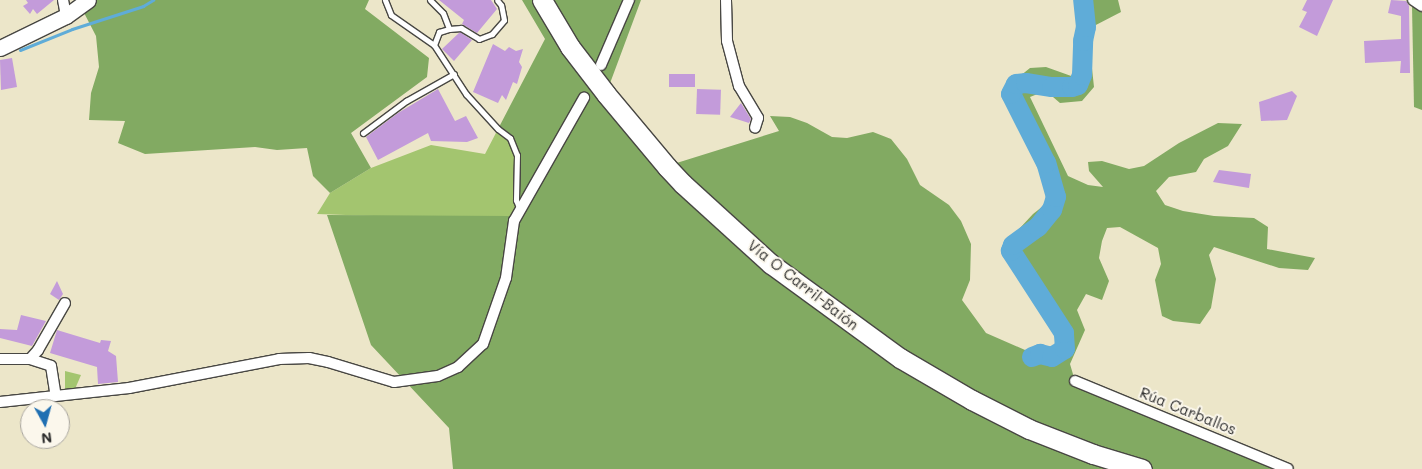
<!DOCTYPE html>
<html>
<head>
<meta charset="utf-8">
<style>
  body { margin:0 }
  #map { position:relative; width:1422px; height:469px; overflow:hidden; background:#ece6c9; font-family:Mali,sans-serif }
  div>[style] { position:absolute }
  [style*='--x'] { left:calc(var(--x)*1px); top:calc(var(--y)*1px); width:calc(var(--w)*1px); rotate:calc(var(--a)*1deg) }
  .green>* { inset:0; background:#a3c56f }
  .forest>* { inset:0; background:#82aa62 }
  .stream>* { height:3px; margin:-1.5px; padding:0 1.5px; transform-origin:1.5px; border-radius:1.5px; background:#5facd8 }
  .river>* { height:20px; margin:-10px; padding:0 10px; transform-origin:10px; border-radius:10px; background:#5facd8 }
  .building>* { inset:0; background:#c39bda; transform-origin:0 0 }
  .roads { filter:drop-shadow(1px 0 #484743) drop-shadow(-1px 0 #484743) drop-shadow(0 1px #484743) drop-shadow(0 -1px #484743) }
  .lane>* { height:5px; margin:-2.5px; padding:0 2.5px; transform-origin:2.5px; border-radius:2.5px; background:#fff }
  .street>* { height:10px; margin:-5px; padding:0 5px; transform-origin:5px; border-radius:5px; background:#fff }
  .secondary>* { height:15px; margin:-7.5px; padding:0 7.5px; transform-origin:7.5px; border-radius:7.5px; background:#fff }
  .highway>* { height:19px; margin:-9.5px; padding:0 9.5px; transform-origin:9.5px; border-radius:9.5px; background:#fff }
  span { translate:-50% -50%; white-space:nowrap; text-align:center; line-height:1.15; -webkit-text-stroke:4px #fbf7ec; paint-order:stroke }
  .street-label { font-size:15px; color:#2b2b2b }
  .north { position:absolute; left:20px; top:399px; width:50px; height:50px; box-sizing:border-box; background:#fbf7ec; border:1px solid #a8a59f; border-radius:50%; rotate:173deg; font-size:14px; font-weight:700; line-height:20px; text-align:center; color:#2b2b2b }
  .north::after { content:''; display:block; margin:auto; width:18px; height:22px; background:#1f6fb2; clip-path:polygon(50% 0,100% 100%,50% 72%,0 100%) }
</style>
</head>
<body>
<div id="map">
  <div class="green">
    <div style="clip-path:polygon(498px 129px,510px 138px,518px 169px,514px 221px,317px 214px,330px 193px,371px 168px,431px 145px,485px 154px)"></div>
    <div style="clip-path:polygon(65px 371px,81px 375px,75px 389px,65px 390px)"></div>
  </div>
  <div class="forest">
    <div style="clip-path:polygon(87px 0,369px 0,365px 9px,429px 58px,427px 77px,351px 133px,371px 168px,330px 193px,313px 176px,307px 148px,277px 150px,255px 147px,145px 154px,118px 143px,125px 121px,89px 120px,91px 93px,99px 67px,96px 36px,81px 7px)"></div>
    <div style="clip-path:polygon(522px 0,641px 0,606px 94px,667px 166px,779px 131px,770px 116px,790px 117px,807px 123px,832px 137px,847px 138px,873px 132px,891px 139px,907px 159px,920px 185px,949px 205px,961px 221px,971px 244px,970px 280px,962px 300px,986px 333px,1025px 350px,1045px 350px,1058px 347px,1056px 333px,1007px 255px,1007px 242px,1033px 214px,1047px 203px,1045px 189px,1039px 165px,1006px 104px,1005px 88px,1030px 68px,1046px 67px,1074px 77px,1078px 28px,1077px 0,1118px 0,1121px 12px,1092px 27px,1090px 50px,1094px 87px,1082px 101px,1060px 103px,1053px 97px,1040px 93px,1030px 97px,1068px 176px,1088px 185px,1103px 187px,1089px 171px,1088px 162px,1102px 161px,1129px 169px,1144px 166px,1179px 143px,1218px 123px,1242px 124px,1228px 146px,1204px 159px,1196px 172px,1169px 177px,1156px 191px,1165px 205px,1183px 211px,1214px 216px,1254px 218px,1268px 227px,1267px 249px,1315px 258px,1308px 270px,1279px 268px,1214px 247px,1209px 255px,1216px 279px,1211px 308px,1200px 324px,1173px 321px,1162px 316px,1155px 280px,1161px 264px,1158px 248px,1120px 227px,1107px 228px,1102px 241px,1099px 258px,1109px 281px,1102px 300px,1086px 294px,1077px 310px,1085px 330px,1070px 364px,1075px 381px,1288px 469px,453px 469px,449px 428px,371px 345px,327px 215px,522px 216px,516px 200px,517px 155px,510px 138px,498px 129px,545px 39px)"></div>
    <div style="clip-path:polygon(1416px 0,1422px 0,1422px 110px,1414px 107px,1412px 6px)"></div>
  </div>
  <div class="stream">
    <div style="--x:20;--y:50;--w:56;--a:-22"></div>
    <div style="--x:72;--y:29;--w:75;--a:-17.9"></div>
    <div style="--x:143;--y:6;--w:12;--a:-31"></div>
  </div>
  <div class="river">
    <div style="--x:1032;--y:357;--w:9;--a:-21"></div>
    <div style="--x:1040;--y:354;--w:12;--a:14"></div>
    <div style="--x:1052;--y:357;--w:15;--a:-32"></div>
    <div style="--x:1065;--y:349;--w:16;--a:-94"></div>
    <div style="--x:1064;--y:333;--w:98;--a:-122.9"></div>
    <div style="--x:1011;--y:251;--w:6;--a:-72"></div>
    <div style="--x:1013;--y:245;--w:31;--a:-36"></div>
    <div style="--x:1038;--y:227;--w:22;--a:-51"></div>
    <div style="--x:1052;--y:210;--w:14;--a:-73"></div>
    <div style="--x:1056;--y:197;--w:35;--a:-106"></div>
    <div style="--x:1046;--y:163;--w:77;--a:-116.9"></div>
    <div style="--x:1011;--y:94;--w:11;--a:-63"></div>
    <div style="--x:1016;--y:84;--w:10;--a:-6"></div>
    <div style="--x:1026;--y:83;--w:26;--a:9"></div>
    <div style="--x:1052;--y:87;--w:20;--a:0"></div>
    <div style="--x:1072;--y:87;--w:6;--a:-18"></div>
    <div style="--x:1078;--y:85;--w:11;--a:-68"></div>
    <div style="--x:1082;--y:75;--w:34;--a:-88"></div>
    <div style="--x:1083;--y:41;--w:14;--a:-78"></div>
    <div style="--x:1086;--y:27;--w:27;--a:-96"></div>
  </div>
  <div class="building">
    <div style="clip-path:polygon(26px 0,54px 0,37px 14px,33px 9px,30px 14px,23px 6px,28px 3px)"></div>
    <div style="clip-path:polygon(439px 0,491px 0,497px 9px,477px 33px,462px 24px,464px 20px)"></div>
    <div style="clip-path:polygon(1307px 0,1333px 0,1317px 36px,1299px 27px,1307px 12px,1302px 10px)"></div>
    <div style="clip-path:polygon(1391px 0,1406px 1px,1409px 6px,1410px 73px,1400px 73px,1401px 61px,1365px 63px,1364px 41px,1401px 39px,1401px 16px,1388px 13px)"></div>
    <div style="clip-path:polygon(460px 32px,472px 40px,454px 61px,442px 49px)"></div>
    <div style="clip-path:polygon(493px 44px,505px 51px,509px 47px,516px 51px,523px 49px,519px 62px,522px 67px,517px 84px,513px 82px,506px 100px,502px 95px,498px 103px,473px 92px)"></div>
    <div style="clip-path:polygon(12px 58px,17px 87px,1px 90px,0 60px)"></div>
    <div style="left:669px;top:74px;width:26px;height:13px"></div>
    <div style="clip-path:polygon(438px 89px,455px 121px,466px 116px,478px 138px,467px 142px,431px 141px,428px 133px,378px 160px,366px 137px,398px 113px)"></div>
    <div style="left:697px;top:89px;width:24px;height:25px;rotate:2deg"></div>
    <div style="clip-path:polygon(1292px 91px,1297px 96px,1287px 120px,1261px 121px,1259px 102px)"></div>
    <div style="clip-path:polygon(741px 103px,751px 119px,749px 123px,730px 117px)"></div>
    <div style="clip-path:polygon(1219px 170px,1251px 174px,1249px 188px,1213px 182px)"></div>
    <div style="clip-path:polygon(57px 281px,63px 294px,59px 300px,50px 294px)"></div>
    <div style="clip-path:polygon(21px 315px,46px 321px,32px 346px,0 338px,0 329px,17px 330px)"></div>
    <div style="clip-path:polygon(57px 330px,100px 343px,101px 340px,111px 341px,108px 351px,116px 356px,118px 382px,98px 384px,97px 367px,50px 353px)"></div>
  </div>
  <div class="roads">
    <div class="lane">
      <div style="--x:385;--y:0;--w:16;--a:68"></div>
      <div style="--x:391;--y:15;--w:52;--a:34.9"></div>
      <div style="--x:434;--y:45;--w:59;--a:56.9"></div>
      <div style="--x:466;--y:94;--w:47;--a:47.6"></div>
      <div style="--x:498;--y:129;--w:15;--a:37"></div>
      <div style="--x:510;--y:138;--w:18;--a:68"></div>
      <div style="--x:517;--y:155;--w:45;--a:91.3"></div>
      <div style="--x:516;--y:200;--w:11;--a:68"></div>
      <div style="--x:430;--y:0;--w:18;--a:45"></div>
      <div style="--x:443;--y:13;--w:17;--a:69"></div>
      <div style="--x:434;--y:45;--w:14;--a:-69"></div>
      <div style="--x:439;--y:32;--w:10;--a:-17"></div>
      <div style="--x:449;--y:29;--w:12;--a:-5"></div>
      <div style="--x:461;--y:28;--w:21;--a:31"></div>
      <div style="--x:479;--y:39;--w:14;--a:-21"></div>
      <div style="--x:492;--y:34;--w:18;--a:-49"></div>
      <div style="--x:504;--y:20;--w:15;--a:-101"></div>
      <div style="--x:501;--y:5;--w:6;--a:-129"></div>
      <div style="--x:363;--y:133;--w:54;--a:-36.7"></div>
      <div style="--x:406;--y:101;--w:55;--a:-29.4"></div>
    </div>
    <div class="street">
      <div style="--x:63;--y:0;--w:16;--a:79"></div>
      <div style="--x:726;--y:0;--w:41;--a:88.6"></div>
      <div style="--x:727;--y:41;--w:47;--a:75.1"></div>
      <div style="--x:739;--y:86;--w:37;--a:59"></div>
      <div style="--x:758;--y:118;--w:10;--a:107"></div>
      <div style="--x:1413;--y:0;--w:11;--a:34"></div>
      <div style="--x:601;--y:65;--w:71;--a:-66.7"></div>
      <div style="--x:0;--y:359;--w:30;--a:0"></div>
      <div style="--x:30;--y:359;--w:22;--a:18"></div>
      <div style="--x:51;--y:366;--w:30;--a:81"></div>
      <div style="--x:30;--y:359;--w:12;--a:-48"></div>
      <div style="--x:38;--y:350;--w:54;--a:-60.1"></div>
      <div style="--x:1075;--y:381;--w:230;--a:22.4"></div>
      <div style="--x:0;--y:402;--w:130;--a:-6.2"></div>
      <div style="--x:129;--y:388;--w:153;--a:-10.9"></div>
      <div style="--x:279;--y:359;--w:30;--a:-2"></div>
      <div style="--x:309;--y:358;--w:19;--a:12"></div>
      <div style="--x:328;--y:362;--w:69;--a:16.9"></div>
      <div style="--x:394;--y:382;--w:44;--a:-7.8"></div>
      <div style="--x:438;--y:376;--w:22;--a:-24"></div>
      <div style="--x:458;--y:367;--w:34;--a:-43"></div>
      <div style="--x:483;--y:344;--w:70;--a:-70.8"></div>
      <div style="--x:506;--y:278;--w:58;--a:-82"></div>
      <div style="--x:514;--y:221;--w:142;--a:-60.4"></div>
    </div>
    <div class="secondary">
      <div style="--x:0;--y:48;--w:73;--a:-25.9"></div>
      <div style="--x:66;--y:16;--w:27;--a:-36"></div>
    </div>
    <div class="highway">
      <div style="--x:542;--y:0;--w:55;--a:59.2"></div>
      <div style="--x:570;--y:47;--w:59;--a:52.5"></div>
      <div style="--x:606;--y:94;--w:95;--a:50.1"></div>
      <div style="--x:667;--y:167;--w:23;--a:47"></div>
      <div style="--x:683;--y:184;--w:119;--a:42.3"></div>
      <div style="--x:771;--y:264;--w:160;--a:36.1"></div>
      <div style="--x:900;--y:358;--w:83;--a:30.3"></div>
      <div style="--x:972;--y:400;--w:64;--a:27"></div>
      <div style="--x:1029;--y:429;--w:69;--a:21.3"></div>
      <div style="--x:1093;--y:454;--w:51;--a:17"></div>
    </div>
  </div>
  <div class="street-label">
    <span style="left:803px;top:285px;rotate:38deg">Vía O Carril-Baión</span>
    <span style="left:1188px;top:411px;rotate:22deg">Rúa Carballos</span>
  </div>
  <div class="north">N</div>
</div>
</body>
</html>
